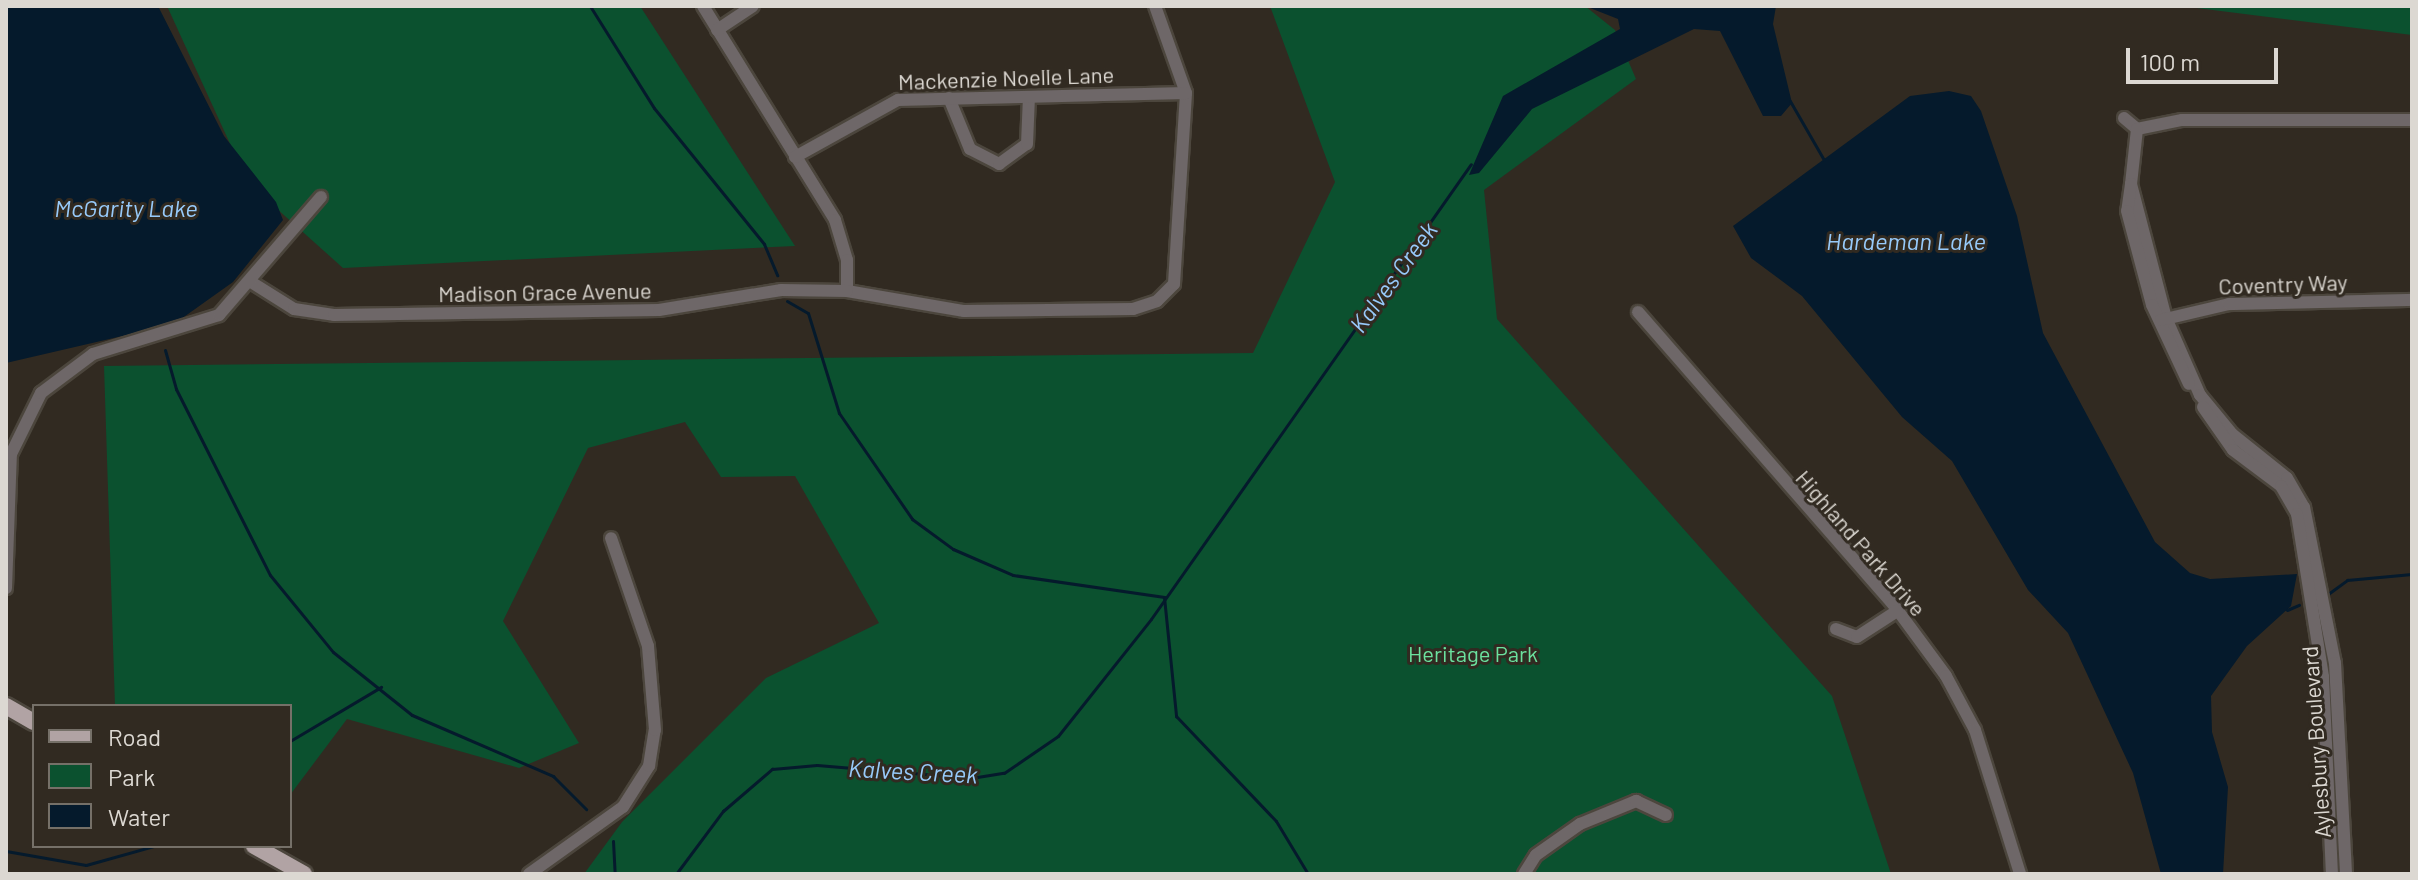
<!DOCTYPE html>
<html>
<head>
<meta charset="utf-8">
<style>
  body { margin:0 }
  #map { position:relative; width:2418px; height:880px; overflow:hidden; background:#312a21; font-family:Barlow,sans-serif }
  div>[style] { position:absolute }
  [style*='--x'] { left:calc(var(--x)*1px); top:calc(var(--y)*1px); width:calc(var(--w)*1px); rotate:calc(var(--a)*1deg) }
  .green>* { inset:0; background:#0b512f }
  .water>* { inset:0; background:#051a2c }
  .stream>* { height:3px; margin:-1.5px; padding:0 1.5px; transform-origin:1.5px; border-radius:1.5px; background:#051a2c }
  .roads { filter:drop-shadow(2px 0 #4c463d) drop-shadow(-2px 0 #4c463d) drop-shadow(0 2px #4c463d) drop-shadow(0 -2px #4c463d) }
  .minor>* { height:12px; margin:-6px; padding:0 6px; transform-origin:6px; border-radius:6px; background:#6e6768 }
  .major>* { height:16px; margin:-8px; padding:0 8px; transform-origin:8px; border-radius:8px; background:#b1a3a4 }
  span { translate:-50% -50%; white-space:nowrap; text-align:center; line-height:1.15; -webkit-text-stroke:6px #312a21; paint-order:stroke }
  .street-label { font-size:22px; color:#dcd8d2 }
  .park-label { font-size:22px; color:#6be19e }
  .water-label { font-size:24px; color:#97cafa; font-style:italic }
  .frame { position:absolute; inset:0; border:8px solid #dcd8d2; pointer-events:none }
  .legend { position:absolute; left:32px; top:704px; width:260px; height:144px; box-sizing:border-box; background:#312a21; border:2px solid #757068; margin:0; padding:10px 14px; list-style:none; font-size:24px; color:#dcd8d2 }
  .legend li { display:flex; align-items:center; gap:16px; height:40px }
  .legend b { width:40px; border:2px solid #757068 }
  .scale { position:absolute; left:2126px; top:48px; width:152px; height:36px; box-sizing:border-box; border:4px solid #dcd8d2; border-top:0; padding-left:10px; font-size:24px; line-height:28px; white-space:nowrap; color:#dcd8d2; -webkit-text-stroke:6px #312a21; paint-order:stroke }
</style>
</head>
<body>
<div id="map">
  <div class="green">
    <div style="clip-path:polygon(167px 6px,640px 6px,795px 246px,343px 268px,248px 183px)"></div>
    <div style="clip-path:polygon(1270px 6px,1585px 6px,1615px 30px,1636px 79px,1484px 190px,1497px 319px,1832px 696px,1891px 874px,584px 874px,622px 822px,766px 678px,879px 623px,795px 476px,721px 477px,685px 422px,588px 448px,503px 621px,579px 743px,519px 768px,347px 719px,290px 795px,290px 706px,115px 706px,104px 366px,1253px 353px,1335px 182px)"></div>
    <div style="clip-path:polygon(2181px 6px,2412px 6px,2412px 35px)"></div>
  </div>
  <div class="water">
    <div style="clip-path:polygon(6px 6px,158px 6px,224px 136px,276px 202px,283px 220px,233px 282px,174px 324px,6px 363px)"></div>
    <div style="clip-path:polygon(1585px 6px,1776px 6px,1773px 24px,1792px 103px,1781px 116px,1763px 116px,1720px 31px,1694px 29px,1532px 109px,1479px 173px,1469px 175px,1503px 96px,1620px 29px,1618px 19px)"></div>
    <div style="clip-path:polygon(1949px 91px,1971px 96px,1981px 111px,2017px 216px,2043px 333px,2155px 542px,2190px 573px,2210px 579px,2297px 574px,2291px 606px,2247px 646px,2211px 696px,2212px 732px,2228px 787px,2223px 874px,2161px 874px,2133px 773px,2068px 633px,2028px 590px,1952px 461px,1902px 417px,1802px 296px,1751px 258px,1733px 226px,1910px 96px)"></div>
  </div>
  <div class="stream">
    <div style="--x:590;--y:6;--w:120;--a:57.9"></div>
    <div style="--x:654;--y:108;--w:175;--a:51"></div>
    <div style="--x:764;--y:244;--w:34;--a:67"></div>
    <div style="--x:1790;--y:101;--w:68;--a:60"></div>
    <div style="--x:787;--y:301;--w:24;--a:30"></div>
    <div style="--x:808;--y:313;--w:105;--a:72.8"></div>
    <div style="--x:839;--y:413;--w:129;--a:55.4"></div>
    <div style="--x:912;--y:519;--w:51;--a:36.2"></div>
    <div style="--x:953;--y:549;--w:65;--a:23.4"></div>
    <div style="--x:1013;--y:575;--w:153;--a:8.3"></div>
    <div style="--x:165;--y:350;--w:41;--a:74.2"></div>
    <div style="--x:176;--y:389;--w:208;--a:63.2"></div>
    <div style="--x:270;--y:575;--w:99;--a:50.7"></div>
    <div style="--x:333;--y:652;--w:101;--a:38.6"></div>
    <div style="--x:412;--y:715;--w:154;--a:23.4"></div>
    <div style="--x:553;--y:776;--w:47;--a:45"></div>
    <div style="--x:2328;--y:594;--w:24;--a:-36"></div>
    <div style="--x:2347;--y:580;--w:65;--a:-5.3"></div>
    <div style="--x:1164;--y:597;--w:120;--a:84.2"></div>
    <div style="--x:1176;--y:716;--w:145;--a:46.4"></div>
    <div style="--x:1276;--y:821;--w:62;--a:58.9"></div>
    <div style="--x:2287;--y:610;--w:13;--a:-23"></div>
    <div style="--x:290;--y:741;--w:106;--a:-30.7"></div>
    <div style="--x:613;--y:841;--w:33;--a:87"></div>
    <div style="--x:6;--y:851;--w:81;--a:9.9"></div>
    <div style="--x:86;--y:865;--w:71;--a:-15.6"></div>
    <div style="--x:676;--y:874;--w:79;--a:-53.3"></div>
    <div style="--x:723;--y:811;--w:65;--a:-40.6"></div>
    <div style="--x:772;--y:769;--w:45;--a:-5.1"></div>
    <div style="--x:817;--y:765;--w:155;--a:4.8"></div>
    <div style="--x:971;--y:778;--w:33;--a:-9"></div>
    <div style="--x:1004;--y:773;--w:65;--a:-34.4"></div>
    <div style="--x:1058;--y:736;--w:149;--a:-51.5"></div>
    <div style="--x:1151;--y:619;--w:556;--a:-54.88"></div>
  </div>
  <div class="roads">
    <div class="minor">
      <div style="--x:703;--y:6;--w:251;--a:58.3"></div>
      <div style="--x:835;--y:220;--w:42;--a:73.3"></div>
      <div style="--x:847;--y:260;--w:31;--a:90"></div>
      <div style="--x:847;--y:291;--w:119;--a:9.7"></div>
      <div style="--x:964;--y:311;--w:169;--a:-0.7"></div>
      <div style="--x:1133;--y:309;--w:25;--a:-18"></div>
      <div style="--x:1157;--y:301;--w:24;--a:-45"></div>
      <div style="--x:1174;--y:284;--w:191;--a:-86.4"></div>
      <div style="--x:1186;--y:93;--w:92;--a:-109.6"></div>
      <div style="--x:717;--y:30;--w:43;--a:-33.7"></div>
      <div style="--x:949;--y:98;--w:55;--a:67.6"></div>
      <div style="--x:970;--y:149;--w:33;--a:27"></div>
      <div style="--x:999;--y:164;--w:34;--a:-36"></div>
      <div style="--x:1027;--y:144;--w:47;--a:-87.6"></div>
      <div style="--x:2124;--y:118;--w:17;--a:40"></div>
      <div style="--x:2137;--y:129;--w:46;--a:-11.3"></div>
      <div style="--x:2182;--y:120;--w:230;--a:0"></div>
      <div style="--x:2137;--y:129;--w:55;--a:96.2"></div>
      <div style="--x:2131;--y:184;--w:138;--a:75.4"></div>
      <div style="--x:2166;--y:318;--w:84;--a:66.2"></div>
      <div style="--x:2200;--y:395;--w:50;--a:50.6"></div>
      <div style="--x:2232;--y:434;--w:70;--a:38.7"></div>
      <div style="--x:2287;--y:478;--w:34;--a:60"></div>
      <div style="--x:2304;--y:507;--w:159;--a:78.8"></div>
      <div style="--x:2335;--y:663;--w:211;--a:87"></div>
      <div style="--x:795;--y:157;--w:118;--a:-29"></div>
      <div style="--x:898;--y:100;--w:288;--a:-1.4"></div>
      <div style="--x:2131;--y:184;--w:27;--a:98"></div>
      <div style="--x:2127;--y:211;--w:97;--a:75.1"></div>
      <div style="--x:2152;--y:305;--w:87;--a:64.9"></div>
      <div style="--x:251;--y:282;--w:51;--a:32.1"></div>
      <div style="--x:294;--y:309;--w:40;--a:8.5"></div>
      <div style="--x:334;--y:315;--w:325;--a:-0.9"></div>
      <div style="--x:659;--y:310;--w:124;--a:-9.3"></div>
      <div style="--x:781;--y:290;--w:66;--a:0.9"></div>
      <div style="--x:1638;--y:312;--w:388;--a:48.9"></div>
      <div style="--x:1893;--y:604;--w:89;--a:53.6"></div>
      <div style="--x:1946;--y:676;--w:61;--a:61.8"></div>
      <div style="--x:1975;--y:730;--w:151;--a:72.6"></div>
      <div style="--x:2161;--y:320;--w:70;--a:-13.2"></div>
      <div style="--x:2229;--y:304;--w:183;--a:-1.3"></div>
      <div style="--x:2203;--y:407;--w:52;--a:55.1"></div>
      <div style="--x:2233;--y:450;--w:60;--a:36.9"></div>
      <div style="--x:2281;--y:486;--w:32;--a:60"></div>
      <div style="--x:2297;--y:514;--w:165;--a:80.9"></div>
      <div style="--x:2323;--y:677;--w:197;--a:87.4"></div>
      <div style="--x:6;--y:588;--w:134;--a:-87.9"></div>
      <div style="--x:11;--y:454;--w:68;--a:-63.8"></div>
      <div style="--x:41;--y:393;--w:65;--a:-36.9"></div>
      <div style="--x:93;--y:354;--w:132;--a:-17.2"></div>
      <div style="--x:219;--y:315;--w:156;--a:-49.2"></div>
      <div style="--x:1836;--y:629;--w:22;--a:21"></div>
      <div style="--x:1857;--y:637;--w:48;--a:-33"></div>
      <div style="--x:529;--y:874;--w:115;--a:-35.5"></div>
      <div style="--x:623;--y:807;--w:49;--a:-57.6"></div>
      <div style="--x:649;--y:766;--w:36;--a:-81"></div>
      <div style="--x:655;--y:730;--w:84;--a:-94.8"></div>
      <div style="--x:648;--y:646;--w:114;--a:-108.9"></div>
      <div style="--x:1524;--y:874;--w:22;--a:-58"></div>
      <div style="--x:1536;--y:855;--w:54;--a:-35.2"></div>
      <div style="--x:1580;--y:824;--w:61;--a:-22.3"></div>
      <div style="--x:1636;--y:801;--w:33;--a:25"></div>
    </div>
    <div class="major">
      <div style="--x:6;--y:706;--w:32;--a:30"></div>
      <div style="--x:254;--y:846;--w:57;--a:29.2"></div>
    </div>
  </div>
  <div class="street-label">
    <span style="left:1006px;top:78px;rotate:-2deg">Mackenzie Noelle Lane</span>
    <span style="left:2283px;top:284px;rotate:-2deg">Coventry Way</span>
    <span style="left:545px;top:292px;rotate:-1deg">Madison Grace Avenue</span>
    <span style="left:1861px;top:543px;rotate:49deg">Highland Park Drive</span>
    <span style="left:2316px;top:742px;rotate:-94deg">Aylesbury Boulevard</span>
  </div>
  <div class="park-label">
    <span style="left:1473px;top:654px">Heritage Park</span>
  </div>
  <div class="water-label">
    <span style="left:126px;top:208px">McGarity Lake</span>
    <span style="left:1906px;top:241px">Hardeman Lake</span>
    <span style="left:1393px;top:277px;rotate:-54deg">Kalves Creek</span>
    <span style="left:913px;top:771px;rotate:3deg">Kalves Creek</span>
  </div>
  <div class="frame"></div>
  <ul class="legend">
  <li><b style="height:10px;background:#b1a3a4"></b>Road</li>
  <li><b style="height:22px;background:#0b512f"></b>Park</li>
  <li><b style="height:22px;background:#051a2c"></b>Water</li>
  </ul>
  <div class="scale">100 m</div>
</div>
</body>
</html>
